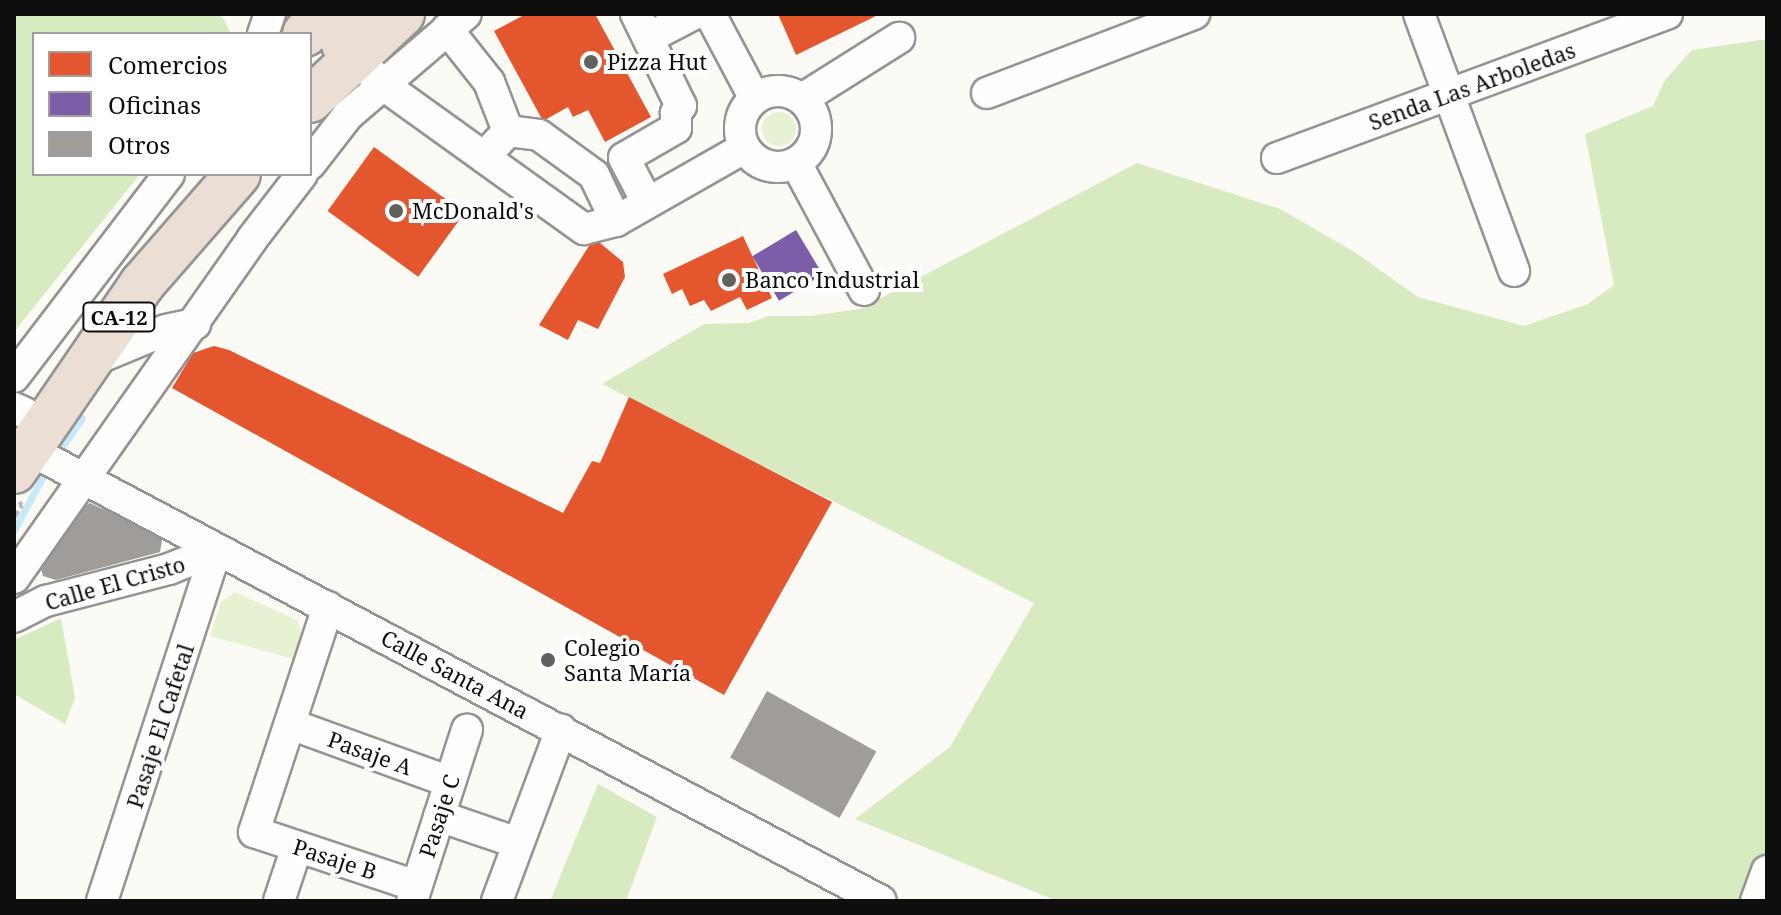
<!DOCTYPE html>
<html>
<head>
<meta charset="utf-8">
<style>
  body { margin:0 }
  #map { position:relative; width:1781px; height:915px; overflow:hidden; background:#fcfaf4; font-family:"Noto Serif",serif }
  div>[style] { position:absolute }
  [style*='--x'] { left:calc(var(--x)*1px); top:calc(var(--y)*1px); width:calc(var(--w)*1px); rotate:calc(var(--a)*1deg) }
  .green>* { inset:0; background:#e7f2d2 }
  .round { border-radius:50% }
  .forest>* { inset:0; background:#d8eac0 }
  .shops>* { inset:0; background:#e4572e; transform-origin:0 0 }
  .offices>* { inset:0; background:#7b5ea7; transform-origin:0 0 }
  .stream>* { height:7px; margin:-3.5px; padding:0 3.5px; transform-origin:3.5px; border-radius:3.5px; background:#c8eaf8 }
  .building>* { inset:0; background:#9f9c99; transform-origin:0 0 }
  .path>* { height:4px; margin-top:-2px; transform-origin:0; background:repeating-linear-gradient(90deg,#b8b8b7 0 8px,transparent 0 12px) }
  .roads { filter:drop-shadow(2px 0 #959492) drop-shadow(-2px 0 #959492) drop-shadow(0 2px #959492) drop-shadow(0 -2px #959492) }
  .minor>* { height:30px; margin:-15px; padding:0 15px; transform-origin:15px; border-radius:15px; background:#fffefd }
  .minor>.ring { margin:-15px; padding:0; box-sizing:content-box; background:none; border:30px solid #fffefd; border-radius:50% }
  .highway>* { height:44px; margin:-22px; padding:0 22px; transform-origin:22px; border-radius:22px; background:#eaded5 }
  .dots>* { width:22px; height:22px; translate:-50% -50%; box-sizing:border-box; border:4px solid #fff; border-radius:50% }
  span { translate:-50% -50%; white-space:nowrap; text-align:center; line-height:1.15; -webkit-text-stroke:8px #fff; paint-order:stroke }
  .shield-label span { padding:2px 6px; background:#fff; border:2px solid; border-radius:6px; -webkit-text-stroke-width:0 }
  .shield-label { font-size:20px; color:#0e0e0e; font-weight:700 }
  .poi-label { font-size:22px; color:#0e0e0e }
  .left { translate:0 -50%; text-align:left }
  .street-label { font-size:22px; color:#0e0e0e }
  .frame { position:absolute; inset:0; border:16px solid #0e0e0e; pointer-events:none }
  .legend { position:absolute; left:32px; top:32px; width:280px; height:144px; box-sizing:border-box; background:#fff; border:2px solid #9f9f9f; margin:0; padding:10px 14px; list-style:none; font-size:24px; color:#0e0e0e }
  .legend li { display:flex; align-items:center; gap:16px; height:40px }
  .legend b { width:40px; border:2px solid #9f9f9f }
</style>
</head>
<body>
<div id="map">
  <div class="green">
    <div class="round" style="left:762px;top:112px;width:34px;height:34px"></div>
    <div style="clip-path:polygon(235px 592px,297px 620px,302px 635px,297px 660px,210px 636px,221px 602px)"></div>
  </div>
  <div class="forest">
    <div style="clip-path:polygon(14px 14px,216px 14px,223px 18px,231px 34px,34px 34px,34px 174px,140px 174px,14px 332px)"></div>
    <div style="clip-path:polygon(1767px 39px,1767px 901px,1057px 901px,855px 819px,950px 747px,1034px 603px,602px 384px,704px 324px,749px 323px,769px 316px,809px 316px,860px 309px,1137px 163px,1280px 209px,1353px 251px,1418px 297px,1524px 326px,1588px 304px,1614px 285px,1585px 134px,1653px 106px,1665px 80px,1692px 50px)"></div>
    <div style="clip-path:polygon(61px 618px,75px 698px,65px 724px,14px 694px,14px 640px)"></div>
    <div style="clip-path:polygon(598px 784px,657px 817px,626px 901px,550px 901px)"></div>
  </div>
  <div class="shops">
    <div style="clip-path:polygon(526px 14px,595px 14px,651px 117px,605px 142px,588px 110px,573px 117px,568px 107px,543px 121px,494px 31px)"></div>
    <div style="clip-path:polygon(778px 14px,880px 14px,796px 55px)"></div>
    <div style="left:374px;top:147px;width:112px;height:79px;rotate:36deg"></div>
    <div style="clip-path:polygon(743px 236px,772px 298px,747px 310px,740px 297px,711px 311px,704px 300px,690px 306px,682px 289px,672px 294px,663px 274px)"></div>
    <div style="clip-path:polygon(594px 238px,623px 262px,625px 277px,598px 329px,578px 320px,568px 340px,539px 325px)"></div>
    <div style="clip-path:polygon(214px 346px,229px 350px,563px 513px,592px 461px,600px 463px,629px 397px,832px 502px,724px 695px,172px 388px,193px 353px)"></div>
  </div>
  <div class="offices">
    <div style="left:796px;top:230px;width:52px;height:51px;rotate:59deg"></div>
  </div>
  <div class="stream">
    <div style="--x:56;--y:456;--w:46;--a:-55.6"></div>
    <div style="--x:14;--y:530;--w:69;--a:-61.6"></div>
  </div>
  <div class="building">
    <div style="clip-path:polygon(90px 503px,158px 535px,162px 540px,160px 552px,56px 580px,43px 576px,40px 566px,76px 512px)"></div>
    <div style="left:767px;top:691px;width:125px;height:76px;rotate:29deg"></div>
  </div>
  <div class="path">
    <div style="--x:14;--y:518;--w:15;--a:-58"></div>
    <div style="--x:22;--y:505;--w:4;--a:-135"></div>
  </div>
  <div class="roads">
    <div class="minor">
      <div style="--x:636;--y:14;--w:102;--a:63.9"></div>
      <div style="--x:681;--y:106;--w:9;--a:126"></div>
      <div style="--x:676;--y:113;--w:15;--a:90"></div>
      <div style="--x:676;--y:128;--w:60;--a:150"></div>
      <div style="--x:624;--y:158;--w:50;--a:62.4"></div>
      <div style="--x:710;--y:14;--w:96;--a:62.1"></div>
      <div style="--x:1419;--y:14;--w:274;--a:69.7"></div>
      <div style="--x:447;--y:29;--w:68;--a:51.6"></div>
      <div style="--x:489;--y:82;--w:53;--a:68.8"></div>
      <div style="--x:263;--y:34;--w:21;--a:-71"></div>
      <div style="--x:648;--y:38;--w:52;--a:-27.6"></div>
      <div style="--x:355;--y:56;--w:39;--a:46"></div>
      <div style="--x:382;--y:84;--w:249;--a:35.7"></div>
      <div style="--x:584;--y:229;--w:33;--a:-14"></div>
      <div style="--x:616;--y:221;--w:147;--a:-29.7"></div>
      <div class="ring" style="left:740px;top:91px;width:46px;height:46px"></div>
      <div style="--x:987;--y:93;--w:222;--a:-20.9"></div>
      <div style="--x:802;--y:99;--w:115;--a:-32.2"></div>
      <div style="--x:484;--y:157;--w:35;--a:-47"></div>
      <div style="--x:508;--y:131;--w:31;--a:7"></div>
      <div style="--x:539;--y:135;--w:68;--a:36"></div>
      <div style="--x:594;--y:175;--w:51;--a:64.4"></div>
      <div style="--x:1277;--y:158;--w:416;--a:-20.3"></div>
      <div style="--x:796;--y:163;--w:144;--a:61.8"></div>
      <div style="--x:310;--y:164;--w:62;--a:-52.2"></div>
      <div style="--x:348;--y:115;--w:155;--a:-40.6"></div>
      <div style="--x:89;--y:362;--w:83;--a:-22.6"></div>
      <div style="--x:166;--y:330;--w:30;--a:-12"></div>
      <div style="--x:14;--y:377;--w:255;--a:-52.6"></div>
      <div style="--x:14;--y:408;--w:12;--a:24"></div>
      <div style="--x:28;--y:449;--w:965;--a:27.92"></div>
      <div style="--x:14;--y:578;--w:414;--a:-54.9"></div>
      <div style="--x:252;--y:239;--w:82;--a:-52.4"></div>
      <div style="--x:328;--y:607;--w:237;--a:108.2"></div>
      <div style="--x:254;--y:832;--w:171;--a:18.4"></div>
      <div style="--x:14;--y:617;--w:36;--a:-27"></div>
      <div style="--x:46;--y:601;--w:127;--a:-14.6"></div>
      <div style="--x:169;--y:569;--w:51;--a:-22"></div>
      <div style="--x:290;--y:724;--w:170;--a:19.9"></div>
      <div style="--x:439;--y:816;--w:83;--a:18.9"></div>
      <div style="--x:102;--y:901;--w:369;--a:-72"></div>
      <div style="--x:279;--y:901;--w:57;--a:-71.6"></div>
      <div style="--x:412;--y:901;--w:180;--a:-72.2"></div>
      <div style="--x:497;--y:901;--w:183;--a:-69.5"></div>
      <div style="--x:1756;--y:901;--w:32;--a:-70"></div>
    </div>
    <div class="highway">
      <div style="--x:350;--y:14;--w:24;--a:107"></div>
      <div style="--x:343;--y:37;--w:7;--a:82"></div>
      <div style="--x:344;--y:44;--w:16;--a:47"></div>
      <div style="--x:305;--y:34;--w:26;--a:-50"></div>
      <div style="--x:310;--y:100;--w:126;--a:-43.1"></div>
      <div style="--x:14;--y:471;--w:227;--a:-55.6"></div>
      <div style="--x:142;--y:284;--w:146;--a:-48.9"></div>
    </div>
  </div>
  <div class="dots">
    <div style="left:591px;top:62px;background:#61615e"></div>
    <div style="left:396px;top:211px;background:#61615e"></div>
    <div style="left:729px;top:280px;background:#61615e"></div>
    <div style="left:548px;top:660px;background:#61615e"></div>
  </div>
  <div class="shield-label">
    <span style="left:119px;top:317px">CA-12</span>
  </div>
  <div class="poi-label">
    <span class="left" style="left:607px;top:62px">Pizza Hut</span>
    <span class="left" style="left:412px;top:211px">McDonald's</span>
    <span class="left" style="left:745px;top:280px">Banco Industrial</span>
    <span class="left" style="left:564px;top:660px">Colegio<br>Santa María</span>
  </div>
  <div class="street-label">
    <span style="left:1472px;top:86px;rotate:-20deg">Senda Las Arboledas</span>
    <span style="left:115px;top:583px;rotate:-16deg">Calle El Cristo</span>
    <span style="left:455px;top:674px;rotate:28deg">Calle Santa Ana</span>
    <span style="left:160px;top:726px;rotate:-72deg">Pasaje El Cafetal</span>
    <span style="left:370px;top:753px;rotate:20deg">Pasaje A</span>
    <span style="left:439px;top:816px;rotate:-72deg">Pasaje C</span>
    <span style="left:335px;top:859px;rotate:18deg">Pasaje B</span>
  </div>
  <div class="frame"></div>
  <ul class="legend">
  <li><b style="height:22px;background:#e4572e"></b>Comercios</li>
  <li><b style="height:22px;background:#7b5ea7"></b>Oficinas</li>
  <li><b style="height:22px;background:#9f9c99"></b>Otros</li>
  </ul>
</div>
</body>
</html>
